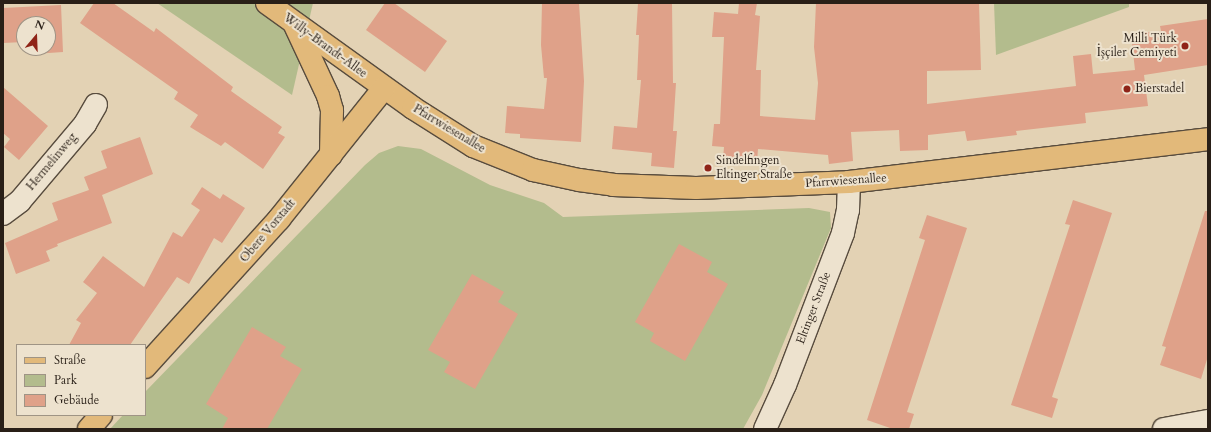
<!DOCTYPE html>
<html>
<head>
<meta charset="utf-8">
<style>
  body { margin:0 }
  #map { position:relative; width:1211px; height:432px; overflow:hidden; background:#e3d2b4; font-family:Cardo,serif }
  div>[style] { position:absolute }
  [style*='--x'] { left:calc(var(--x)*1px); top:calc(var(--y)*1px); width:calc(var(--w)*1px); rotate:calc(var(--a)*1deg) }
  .green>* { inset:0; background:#b3bc8d }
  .building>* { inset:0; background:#dfa189 }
  .roads { filter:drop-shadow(1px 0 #584c3e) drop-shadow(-1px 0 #584c3e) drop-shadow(0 1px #584c3e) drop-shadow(0 -1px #584c3e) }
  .minor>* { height:22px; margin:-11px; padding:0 11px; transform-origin:11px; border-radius:11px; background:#ede2ce }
  .major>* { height:22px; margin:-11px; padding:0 11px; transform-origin:11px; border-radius:11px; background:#e2b97a }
  .dots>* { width:11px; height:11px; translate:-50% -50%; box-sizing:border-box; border:2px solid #ede2ce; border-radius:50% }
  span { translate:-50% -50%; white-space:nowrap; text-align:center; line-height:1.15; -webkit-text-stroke:4px #ede2ce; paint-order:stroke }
  .poi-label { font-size:12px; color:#291f17 }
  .right { translate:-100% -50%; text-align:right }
  .left { translate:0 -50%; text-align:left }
  .street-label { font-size:12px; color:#291f17 }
  .frame { position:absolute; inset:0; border:4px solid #291f17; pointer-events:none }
  .legend { position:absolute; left:16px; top:344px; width:130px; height:72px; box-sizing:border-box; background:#ede2ce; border:1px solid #9f9485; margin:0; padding:5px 7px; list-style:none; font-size:12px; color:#291f17 }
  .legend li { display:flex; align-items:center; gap:8px; height:20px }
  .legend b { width:20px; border:1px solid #9f9485 }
  .north { position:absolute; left:16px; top:16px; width:40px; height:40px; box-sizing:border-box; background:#ede2ce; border:1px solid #9f9485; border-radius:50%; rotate:19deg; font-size:11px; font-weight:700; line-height:16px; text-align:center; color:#291f17 }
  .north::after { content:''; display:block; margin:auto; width:14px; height:18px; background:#8f2418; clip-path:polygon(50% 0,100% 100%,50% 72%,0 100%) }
</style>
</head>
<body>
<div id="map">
  <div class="green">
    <div style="clip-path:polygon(157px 3px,313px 3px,292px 95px)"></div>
    <div style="clip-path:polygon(994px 3px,1129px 3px,1129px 7px,996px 55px)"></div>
    <div style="clip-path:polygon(398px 146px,421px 149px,490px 185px,544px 203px,563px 217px,809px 208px,830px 212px,831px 228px,762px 395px,743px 429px,110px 429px,123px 415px,145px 415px,145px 392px,365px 165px,379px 153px)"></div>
  </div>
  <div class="building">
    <div style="clip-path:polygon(94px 3px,113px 3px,154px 32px,156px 28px,233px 87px,231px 91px,282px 127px,278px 133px,285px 137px,263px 169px,225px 142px,221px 146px,190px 127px,198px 115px,174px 99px,178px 92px,80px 23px)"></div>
    <div style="clip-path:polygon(385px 3px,394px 3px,447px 41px,425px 72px,366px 30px)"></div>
    <div style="clip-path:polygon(542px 3px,579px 3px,584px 81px,581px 142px,520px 138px,520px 134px,505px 133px,507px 106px,544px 109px,547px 78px,544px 78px,541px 45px)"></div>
    <div style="clip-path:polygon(638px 3px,672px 3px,673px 83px,676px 83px,673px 131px,677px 131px,674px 168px,651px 166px,652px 153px,612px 149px,614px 126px,637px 128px,641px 80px,637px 80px,639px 35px,636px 35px)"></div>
    <div style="clip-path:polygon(739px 3px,757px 3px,755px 15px,760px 16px,756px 70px,761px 70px,760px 116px,815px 120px,818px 83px,814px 47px,816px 3px,979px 3px,981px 70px,927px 71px,927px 104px,1076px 86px,1073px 56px,1091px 54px,1093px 74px,1135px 70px,1131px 34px,1161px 31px,1160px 26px,1208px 19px,1208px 65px,1144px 75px,1148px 106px,1085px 113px,1086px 123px,1016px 131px,1017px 135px,967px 141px,965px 131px,928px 135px,928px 150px,900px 151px,899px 130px,851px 132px,853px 161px,829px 164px,828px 155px,758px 149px,757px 162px,723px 159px,724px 147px,712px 146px,714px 124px,720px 124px,724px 37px,712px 37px,714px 12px,738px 14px)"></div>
    <div style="clip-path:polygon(61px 5px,63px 52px,34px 54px,34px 48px,48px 48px,48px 24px,24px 24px,24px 42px,3px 43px,3px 8px)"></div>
    <div style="clip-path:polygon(3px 87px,48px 126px,19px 160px,4px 147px,10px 139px,3px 133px)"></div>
    <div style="clip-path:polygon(140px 137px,153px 174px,102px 195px,112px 223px,57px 244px,58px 246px,46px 251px,50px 261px,16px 274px,5px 243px,58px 220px,52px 203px,89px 190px,84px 177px,107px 168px,101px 151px)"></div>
    <div style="clip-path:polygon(202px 187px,220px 199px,223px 194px,245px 208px,222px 243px,214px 238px,189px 284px,177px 277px,130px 345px,69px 345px,81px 323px,76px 320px,97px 293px,83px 282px,103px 256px,144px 287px,173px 232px,182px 237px,200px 210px,191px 204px)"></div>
    <div style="clip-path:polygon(1073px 200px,1112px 213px,1052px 397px,1058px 399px,1052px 418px,1011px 405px,1070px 225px,1065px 224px)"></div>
    <div style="clip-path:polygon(1205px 211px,1208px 211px,1208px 356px,1201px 379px,1160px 365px,1166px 347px,1162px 346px)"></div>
    <div style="clip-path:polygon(927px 215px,967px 228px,907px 412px,914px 414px,909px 429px,893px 429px,867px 420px,925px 240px,919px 238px)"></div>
    <div style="clip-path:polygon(679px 244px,712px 262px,707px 272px,728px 284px,685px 361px,650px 341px,654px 333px,635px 322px)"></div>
    <div style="clip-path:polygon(472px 274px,504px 292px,498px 302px,518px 314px,475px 389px,444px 372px,450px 362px,428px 350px)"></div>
    <div style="clip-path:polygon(252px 327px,286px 347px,280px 356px,302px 369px,267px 429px,222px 429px,228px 418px,206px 404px)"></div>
  </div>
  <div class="roads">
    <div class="minor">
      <div style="--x:3;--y:214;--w:21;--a:-37"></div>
      <div style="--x:20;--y:201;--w:101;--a:-49.8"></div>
      <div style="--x:85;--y:124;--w:22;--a:-60"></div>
      <div style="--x:765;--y:429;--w:48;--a:-65.6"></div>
      <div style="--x:785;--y:385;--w:163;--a:-69.1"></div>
      <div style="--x:843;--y:233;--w:24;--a:-78"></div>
      <div style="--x:848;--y:210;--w:28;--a:-88"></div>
      <div style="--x:1164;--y:429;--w:45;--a:-10.3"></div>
    </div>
    <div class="major">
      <div style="--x:267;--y:3;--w:180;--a:35.7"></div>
      <div style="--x:413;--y:108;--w:71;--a:32.3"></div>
      <div style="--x:473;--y:146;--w:65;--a:21.8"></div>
      <div style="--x:533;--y:170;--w:47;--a:12.3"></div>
      <div style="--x:579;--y:180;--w:34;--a:8"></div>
      <div style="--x:613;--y:185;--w:83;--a:2.1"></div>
      <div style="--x:696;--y:188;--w:153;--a:-2.2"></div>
      <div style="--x:849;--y:182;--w:362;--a:-6.8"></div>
      <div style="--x:294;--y:23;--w:81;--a:65"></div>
      <div style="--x:328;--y:96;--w:15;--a:74"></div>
      <div style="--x:332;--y:110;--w:45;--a:91.3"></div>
      <div style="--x:145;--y:367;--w:200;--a:-47.8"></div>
      <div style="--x:279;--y:219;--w:168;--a:-51.3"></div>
      <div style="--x:89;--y:429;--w:18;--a:-49"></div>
    </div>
  </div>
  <div class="dots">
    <div style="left:1185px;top:46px;background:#8f2418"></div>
    <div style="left:1127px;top:89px;background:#8f2418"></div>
    <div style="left:708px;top:168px;background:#8f2418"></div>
  </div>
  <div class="poi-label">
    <span class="right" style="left:1177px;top:46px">Milli Türk<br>İşçiler Cemiyeti</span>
    <span class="left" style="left:1135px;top:89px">Bierstadel</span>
    <span class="left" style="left:716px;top:168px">Sindelfingen<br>Eltinger Straße</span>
  </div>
  <div class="street-label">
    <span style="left:325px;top:46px;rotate:36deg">Willy-Brandt-Allee</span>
    <span style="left:449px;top:129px;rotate:31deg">Pfarrwiesenallee</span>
    <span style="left:52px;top:162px;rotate:-50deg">Hermelinweg</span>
    <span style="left:846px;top:181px;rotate:-4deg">Pfarrwiesenallee</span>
    <span style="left:268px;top:231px;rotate:-50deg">Obere Vorstadt</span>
    <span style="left:814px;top:308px;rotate:-69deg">Eltinger Straße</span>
  </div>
  <div class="frame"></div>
  <ul class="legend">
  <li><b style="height:5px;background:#e2b97a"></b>Straße</li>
  <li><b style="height:11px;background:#b3bc8d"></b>Park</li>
  <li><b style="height:11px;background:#dfa189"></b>Gebäude</li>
  </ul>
  <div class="north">N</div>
</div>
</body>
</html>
